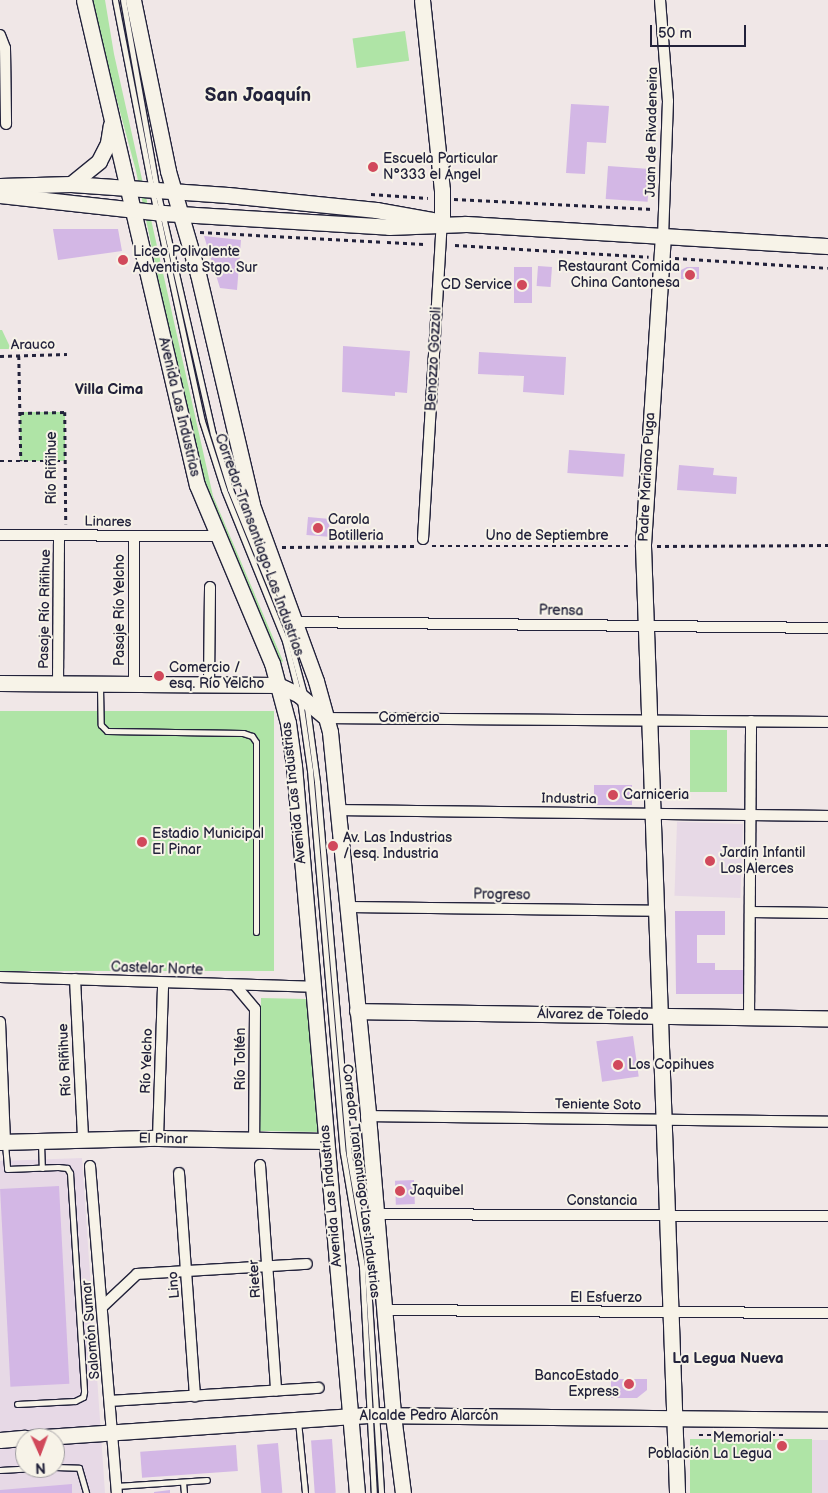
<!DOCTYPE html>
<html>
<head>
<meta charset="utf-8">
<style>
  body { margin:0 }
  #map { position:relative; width:828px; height:1493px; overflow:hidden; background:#f0e7e7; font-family:"Balsamiq Sans",sans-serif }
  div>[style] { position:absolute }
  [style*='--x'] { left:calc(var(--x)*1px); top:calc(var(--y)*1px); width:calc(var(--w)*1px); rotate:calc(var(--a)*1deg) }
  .built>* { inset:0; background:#e7d9e6; transform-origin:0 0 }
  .green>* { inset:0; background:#afe4a6; transform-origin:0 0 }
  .building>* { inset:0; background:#d3b7e5; transform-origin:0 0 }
  .path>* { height:2.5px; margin-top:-1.25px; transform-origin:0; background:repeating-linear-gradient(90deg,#22223b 0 4px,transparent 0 8px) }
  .roads { filter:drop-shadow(1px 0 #22223b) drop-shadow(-1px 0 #22223b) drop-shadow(0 1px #22223b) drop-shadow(0 -1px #22223b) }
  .lane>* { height:5px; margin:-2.5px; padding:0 2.5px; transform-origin:2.5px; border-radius:2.5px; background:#f7f3e8 }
  .street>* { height:10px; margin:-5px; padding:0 5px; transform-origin:5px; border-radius:5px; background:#f7f3e8 }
  .secondary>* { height:15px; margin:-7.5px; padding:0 7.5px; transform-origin:7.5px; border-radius:7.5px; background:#f7f3e8 }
  .dots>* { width:14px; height:14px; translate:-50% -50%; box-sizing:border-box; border:2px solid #f7f3e8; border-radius:50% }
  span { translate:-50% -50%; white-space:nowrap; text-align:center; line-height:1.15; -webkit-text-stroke:4px #f7f3e8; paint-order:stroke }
  .street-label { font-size:14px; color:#22223b }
  .poi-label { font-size:14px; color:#22223b }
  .left { translate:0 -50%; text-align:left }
  .right { translate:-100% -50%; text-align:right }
  .neighbourhood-label { font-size:15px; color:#22223b; font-weight:700 }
  .district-label { font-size:19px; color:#22223b; font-weight:700 }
  .north { position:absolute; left:15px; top:1428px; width:50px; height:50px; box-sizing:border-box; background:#f7f3e8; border:1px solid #a29fa3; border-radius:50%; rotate:178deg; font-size:14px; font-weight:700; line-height:20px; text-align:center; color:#22223b }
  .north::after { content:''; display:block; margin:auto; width:18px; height:22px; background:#d1495b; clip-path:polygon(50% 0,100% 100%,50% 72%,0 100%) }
  .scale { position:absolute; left:650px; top:25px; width:96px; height:22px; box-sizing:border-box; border:2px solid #22223b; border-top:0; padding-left:6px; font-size:15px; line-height:18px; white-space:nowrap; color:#22223b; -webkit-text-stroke:4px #f7f3e8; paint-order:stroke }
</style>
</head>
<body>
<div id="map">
  <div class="built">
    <div style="left:743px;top:824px;width:74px;height:66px;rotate:92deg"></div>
    <div style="clip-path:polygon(evenodd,82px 1158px,105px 1493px,0 1493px,0 1161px,82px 1158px,25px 1438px,55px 1438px,55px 1468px,25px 1468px,25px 1438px)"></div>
    <div style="left:812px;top:1440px;width:16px;height:53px"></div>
  </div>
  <div class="green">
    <div style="clip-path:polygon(90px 0,105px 0,114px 54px,213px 496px,283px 661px,279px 665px,209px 504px,190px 433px,136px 171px)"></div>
    <div style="left:405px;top:31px;width:30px;height:53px;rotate:82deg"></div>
    <div style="clip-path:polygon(0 330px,2px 330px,11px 349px,0 349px)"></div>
    <div style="left:65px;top:412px;width:49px;height:45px;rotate:90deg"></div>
    <div style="left:0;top:711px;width:274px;height:260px"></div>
    <div style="left:690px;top:730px;width:37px;height:62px"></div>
    <div style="clip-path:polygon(261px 998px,306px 999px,322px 1132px,260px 1131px)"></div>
    <div style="left:690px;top:1439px;width:122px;height:54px"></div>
  </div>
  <div class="building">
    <div style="clip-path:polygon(571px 104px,609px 106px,606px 143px,587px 142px,585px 174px,566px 173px)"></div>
    <div style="left:608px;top:166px;width:42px;height:33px;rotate:4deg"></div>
    <div style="clip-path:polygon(53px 229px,118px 229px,122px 251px,58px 260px)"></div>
    <div style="clip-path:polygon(204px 236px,241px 240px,237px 290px,220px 288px)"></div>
    <div style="left:538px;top:266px;width:14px;height:20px;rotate:4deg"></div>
    <div style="left:514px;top:267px;width:18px;height:36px"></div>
    <div style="clip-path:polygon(687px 267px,699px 267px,699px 279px,681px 279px,681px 270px)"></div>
    <div style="clip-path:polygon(343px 346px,410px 351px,407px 393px,395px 392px,395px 396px,342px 392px)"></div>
    <div style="clip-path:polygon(479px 352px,566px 357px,564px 395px,523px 392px,524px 376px,478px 374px)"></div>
    <div style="left:569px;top:450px;width:56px;height:23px;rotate:4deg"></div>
    <div style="clip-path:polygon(679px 465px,714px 468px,713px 475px,737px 477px,736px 494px,677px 490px)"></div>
    <div style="left:308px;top:517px;width:22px;height:18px;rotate:5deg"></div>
    <div style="left:594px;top:785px;width:38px;height:20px"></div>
    <div style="clip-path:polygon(675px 911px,725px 911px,725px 935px,697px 935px,697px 963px,715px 963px,715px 970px,743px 970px,743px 994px,676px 994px)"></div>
    <div style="left:633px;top:1036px;width:41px;height:37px;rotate:82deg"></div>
    <div style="left:414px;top:1180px;width:24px;height:19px;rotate:88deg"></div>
    <div style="left:59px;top:1186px;width:198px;height:59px;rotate:87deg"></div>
    <div style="clip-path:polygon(611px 1379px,647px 1379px,647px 1390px,637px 1398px,611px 1398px)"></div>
    <div style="left:332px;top:1439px;width:54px;height:21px;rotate:86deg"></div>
    <div style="left:278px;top:1443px;width:50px;height:21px;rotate:85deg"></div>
    <div style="left:236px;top:1445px;width:26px;height:96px;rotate:86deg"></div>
    <div style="clip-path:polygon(72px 1484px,72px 1493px,0 1493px,0 1490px)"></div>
    <div style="clip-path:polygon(170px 1490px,170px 1493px,154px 1493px,154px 1492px)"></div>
  </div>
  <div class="path">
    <div style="--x:371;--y:194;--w:57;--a:4"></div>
    <div style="--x:454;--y:199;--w:199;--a:2.9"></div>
    <div style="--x:200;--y:232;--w:182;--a:3.1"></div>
    <div style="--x:387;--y:242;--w:37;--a:3"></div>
    <div style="--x:455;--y:245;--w:194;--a:3.5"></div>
    <div style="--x:675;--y:258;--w:153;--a:3.7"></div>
    <div style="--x:0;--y:356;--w:67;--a:-1.7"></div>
    <div style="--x:19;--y:356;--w:105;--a:88.9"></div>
    <div style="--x:20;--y:413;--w:45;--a:-1.3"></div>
    <div style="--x:65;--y:412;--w:112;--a:89.5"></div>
    <div style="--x:0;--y:461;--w:65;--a:0"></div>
    <div style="--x:432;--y:546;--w:199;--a:0"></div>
    <div style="--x:657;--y:546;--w:171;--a:-0.3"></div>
    <div style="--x:282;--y:547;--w:132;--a:-0.4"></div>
    <div style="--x:699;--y:1435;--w:85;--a:0"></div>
  </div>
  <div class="roads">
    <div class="lane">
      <div style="--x:115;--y:0;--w:194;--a:79"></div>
      <div style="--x:152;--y:190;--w:236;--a:77.8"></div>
      <div style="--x:202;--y:421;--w:72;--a:72.3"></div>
      <div style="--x:224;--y:490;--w:163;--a:68"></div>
      <div style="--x:285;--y:641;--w:53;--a:75.7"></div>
      <div style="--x:123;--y:0;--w:193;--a:79.9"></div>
      <div style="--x:157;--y:190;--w:250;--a:77.1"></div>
      <div style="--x:213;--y:434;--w:58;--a:72.8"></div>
      <div style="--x:230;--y:489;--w:146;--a:67.8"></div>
      <div style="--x:285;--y:624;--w:73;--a:74.8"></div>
      <div style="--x:100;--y:686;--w:39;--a:89"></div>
      <div style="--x:101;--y:725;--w:8;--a:45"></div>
      <div style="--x:107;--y:731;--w:136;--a:0.8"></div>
      <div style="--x:243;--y:733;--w:9;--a:18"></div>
      <div style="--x:252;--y:736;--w:7;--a:56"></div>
      <div style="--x:256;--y:742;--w:190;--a:90"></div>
      <div style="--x:300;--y:700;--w:71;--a:81.9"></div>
      <div style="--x:310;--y:770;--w:384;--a:85.1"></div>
      <div style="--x:343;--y:1153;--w:116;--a:80.5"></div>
      <div style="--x:362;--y:1267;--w:226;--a:87"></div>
      <div style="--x:307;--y:708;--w:75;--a:82.3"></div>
      <div style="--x:317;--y:782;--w:374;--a:85.1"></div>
      <div style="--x:349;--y:1155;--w:99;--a:80.2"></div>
      <div style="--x:366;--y:1253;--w:240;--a:86.4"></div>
      <div style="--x:41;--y:1143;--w:25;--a:88"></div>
      <div style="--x:5;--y:1144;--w:25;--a:85"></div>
      <div style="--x:7;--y:1169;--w:51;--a:-2.2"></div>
      <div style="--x:58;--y:1167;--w:9;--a:6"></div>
      <div style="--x:67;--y:1168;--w:6;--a:59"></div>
      <div style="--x:70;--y:1173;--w:219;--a:86.3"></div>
      <div style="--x:84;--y:1392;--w:5;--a:101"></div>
      <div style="--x:83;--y:1397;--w:9;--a:153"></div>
      <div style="--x:75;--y:1401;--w:58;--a:177"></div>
      <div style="--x:298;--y:1421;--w:72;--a:84.4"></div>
      <div style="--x:55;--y:1467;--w:24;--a:2"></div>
      <div style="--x:79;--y:1468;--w:26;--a:74"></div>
      <div style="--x:0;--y:1470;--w:36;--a:-3"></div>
      <div style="--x:183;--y:1482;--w:11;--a:85"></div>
      <div style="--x:116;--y:1486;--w:91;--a:-3.8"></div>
    </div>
    <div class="street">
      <div style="--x:660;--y:0;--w:101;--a:85.5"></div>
      <div style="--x:668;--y:101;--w:134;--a:92.1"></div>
      <div style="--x:0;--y:35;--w:14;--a:69"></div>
      <div style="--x:5;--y:48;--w:76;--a:89.2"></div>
      <div style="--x:0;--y:535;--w:216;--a:0.3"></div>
      <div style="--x:134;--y:536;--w:148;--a:90"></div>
      <div style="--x:423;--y:539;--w:318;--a:-86.6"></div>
      <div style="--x:293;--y:622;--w:535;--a:0.64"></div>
      <div style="--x:58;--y:683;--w:148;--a:-89.6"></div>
      <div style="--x:209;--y:684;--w:97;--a:-89.4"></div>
      <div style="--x:326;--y:718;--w:502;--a:0.46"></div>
      <div style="--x:339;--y:810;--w:489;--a:0.7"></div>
      <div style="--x:348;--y:907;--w:308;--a:0.7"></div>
      <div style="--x:750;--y:912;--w:78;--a:0.7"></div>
      <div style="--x:0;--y:977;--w:313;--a:1.8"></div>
      <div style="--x:75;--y:979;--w:160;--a:87.1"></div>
      <div style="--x:235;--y:985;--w:31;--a:50"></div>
      <div style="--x:255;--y:1009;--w:131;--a:90.4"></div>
      <div style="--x:749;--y:1017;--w:296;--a:-89.6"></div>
      <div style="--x:0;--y:1022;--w:120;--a:87.6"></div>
      <div style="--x:368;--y:1116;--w:460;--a:0.7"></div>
      <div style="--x:158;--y:1138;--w:154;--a:-88.1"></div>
      <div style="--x:260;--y:1165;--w:226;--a:85.9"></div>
      <div style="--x:90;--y:1166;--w:328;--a:85.3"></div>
      <div style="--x:179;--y:1173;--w:224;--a:85.9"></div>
      <div style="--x:376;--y:1214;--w:452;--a:0.3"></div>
      <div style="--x:102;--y:1307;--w:48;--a:-43.3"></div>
      <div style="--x:137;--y:1274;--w:170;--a:-3.4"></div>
      <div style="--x:384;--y:1310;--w:444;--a:0.4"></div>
      <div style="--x:110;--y:1401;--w:209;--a:-3.6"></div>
    </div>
    <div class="secondary">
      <div style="--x:84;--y:0;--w:498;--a:76.9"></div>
      <div style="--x:197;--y:485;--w:193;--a:67.2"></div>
      <div style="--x:272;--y:663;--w:62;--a:75.1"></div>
      <div style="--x:288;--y:723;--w:43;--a:82.1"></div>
      <div style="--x:294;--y:766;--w:730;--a:85.05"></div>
      <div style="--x:133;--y:0;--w:175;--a:78.4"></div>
      <div style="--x:168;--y:171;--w:107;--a:73.8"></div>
      <div style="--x:198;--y:274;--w:237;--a:76.8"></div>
      <div style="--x:252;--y:505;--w:187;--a:70"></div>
      <div style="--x:316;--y:681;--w:53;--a:74.6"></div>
      <div style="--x:330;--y:732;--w:386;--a:84.3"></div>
      <div style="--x:368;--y:1116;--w:300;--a:85.2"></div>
      <div style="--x:393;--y:1415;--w:79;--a:82.7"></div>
      <div style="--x:422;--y:0;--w:191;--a:84"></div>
      <div style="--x:442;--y:190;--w:32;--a:90"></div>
      <div style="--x:71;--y:184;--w:36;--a:-39"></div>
      <div style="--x:99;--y:161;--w:20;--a:-63"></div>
      <div style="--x:108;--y:143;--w:18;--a:-81"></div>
      <div style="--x:0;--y:186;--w:71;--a:-1.6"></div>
      <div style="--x:71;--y:184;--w:157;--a:4"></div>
      <div style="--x:228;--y:195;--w:149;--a:5.8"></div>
      <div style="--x:376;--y:210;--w:58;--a:10"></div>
      <div style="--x:0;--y:195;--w:164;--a:6.3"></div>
      <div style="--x:163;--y:213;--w:226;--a:3.5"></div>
      <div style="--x:389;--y:227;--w:77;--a:-2.2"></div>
      <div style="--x:466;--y:224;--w:363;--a:3.5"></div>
      <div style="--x:663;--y:235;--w:312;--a:93.7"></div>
      <div style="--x:643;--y:546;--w:948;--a:87.94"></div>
      <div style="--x:0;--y:683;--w:278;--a:0.4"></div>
      <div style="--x:278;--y:685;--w:23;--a:25"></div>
      <div style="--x:299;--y:695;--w:35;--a:40"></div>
      <div style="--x:357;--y:1011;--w:471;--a:0.9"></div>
      <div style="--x:0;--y:1142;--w:158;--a:-1.5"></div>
      <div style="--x:158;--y:1138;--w:168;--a:1"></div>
      <div style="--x:30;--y:1438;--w:339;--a:-3.9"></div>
      <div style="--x:368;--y:1415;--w:460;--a:0.6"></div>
      <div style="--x:0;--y:1440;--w:25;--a:-5"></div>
    </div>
  </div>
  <div class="dots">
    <div style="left:373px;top:167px;background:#d1495b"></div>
    <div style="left:123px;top:260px;background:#d1495b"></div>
    <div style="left:690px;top:275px;background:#d1495b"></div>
    <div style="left:522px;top:285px;background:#d1495b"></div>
    <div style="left:318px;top:528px;background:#d1495b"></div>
    <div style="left:159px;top:676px;background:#d1495b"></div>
    <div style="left:613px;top:795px;background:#d1495b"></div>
    <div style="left:142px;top:842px;background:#d1495b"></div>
    <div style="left:333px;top:846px;background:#d1495b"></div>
    <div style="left:710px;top:861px;background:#d1495b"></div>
    <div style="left:618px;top:1065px;background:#d1495b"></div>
    <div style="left:400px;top:1191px;background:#d1495b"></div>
    <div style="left:629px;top:1384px;background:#d1495b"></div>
    <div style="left:782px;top:1446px;background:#d1495b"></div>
  </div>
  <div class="street-label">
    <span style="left:652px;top:132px;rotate:-89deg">Juan de Rivadeneira</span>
    <span style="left:33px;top:345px;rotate:-1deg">Arauco</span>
    <span style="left:434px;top:359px;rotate:-87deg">Benozzo Gozzoli</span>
    <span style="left:179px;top:407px;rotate:77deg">Avenida Las Industrias</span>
    <span style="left:52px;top:468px;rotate:-90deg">Río Riñihue</span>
    <span style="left:647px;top:477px;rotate:-87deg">Padre Mariano Puga</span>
    <span style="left:108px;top:522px;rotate:1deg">Linares</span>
    <span style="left:547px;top:536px">Uno de Septiembre</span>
    <span style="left:259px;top:545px;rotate:70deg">Corredor Transantiago Las Industrias</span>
    <span style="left:45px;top:609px;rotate:-89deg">Pasaje Río Riñihue</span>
    <span style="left:120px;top:610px;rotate:-90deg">Pasaje Río Yelcho</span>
    <span style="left:561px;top:611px;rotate:1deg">Prensa</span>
    <span style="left:409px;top:718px">Comercio</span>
    <span style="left:294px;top:793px;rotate:-96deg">Avenida Las Industrias</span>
    <span style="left:569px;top:799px;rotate:1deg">Industria</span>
    <span style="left:502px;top:895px;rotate:1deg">Progreso</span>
    <span style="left:157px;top:969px;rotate:2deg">Castelar Norte</span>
    <span style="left:593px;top:1015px;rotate:1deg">Álvarez de Toledo</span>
    <span style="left:241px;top:1059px;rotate:-90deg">Río Toltén</span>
    <span style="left:65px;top:1060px;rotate:-93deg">Río Riñihue</span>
    <span style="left:147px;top:1061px;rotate:-88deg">Río Yelcho</span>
    <span style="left:598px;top:1105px;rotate:1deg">Teniente Soto</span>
    <span style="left:163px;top:1139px;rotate:1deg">El Pinar</span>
    <span style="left:361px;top:1181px;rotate:83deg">Corredor Transantiago Las Industrias</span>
    <span style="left:331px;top:1196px;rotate:-95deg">Avenida Las Industrias</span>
    <span style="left:602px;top:1201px">Constancia</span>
    <span style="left:255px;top:1279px;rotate:-94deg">Rieter</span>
    <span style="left:174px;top:1285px;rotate:-94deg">Lino</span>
    <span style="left:606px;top:1298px">El Esfuerzo</span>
    <span style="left:91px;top:1330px;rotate:-95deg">Salomón Sumar</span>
    <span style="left:429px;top:1416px">Alcalde Pedro Alarcón</span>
  </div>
  <div class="poi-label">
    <span class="left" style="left:383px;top:167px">Escuela Particular<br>N°333 el Ángel</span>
    <span class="left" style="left:133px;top:260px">Liceo Polivalente<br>Adventista Stgo. Sur</span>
    <span class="right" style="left:680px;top:275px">Restaurant Comida<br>China Cantonesa</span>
    <span class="right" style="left:512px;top:285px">CD Service</span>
    <span class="left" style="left:328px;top:528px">Carola<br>Botilleria</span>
    <span class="left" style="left:169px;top:676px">Comercio /<br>esq. Río Yelcho</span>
    <span class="left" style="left:623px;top:795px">Carniceria</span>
    <span class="left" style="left:152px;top:842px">Estadio Municipal<br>El Pinar</span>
    <span class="left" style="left:343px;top:846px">Av. Las Industrias<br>/ esq. Industria</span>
    <span class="left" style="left:720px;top:861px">Jardín Infantil<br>Los Alerces</span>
    <span class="left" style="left:628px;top:1065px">Los Copihues</span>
    <span class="left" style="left:410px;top:1191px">Jaquibel</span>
    <span class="right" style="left:619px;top:1384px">BancoEstado<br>Express</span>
    <span class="right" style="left:772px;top:1446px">Memorial<br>Población La Legua</span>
  </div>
  <div class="neighbourhood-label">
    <span style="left:109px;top:390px">Villa Cima</span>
    <span style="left:728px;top:1359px">La Legua Nueva</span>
  </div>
  <div class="district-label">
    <span style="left:258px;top:96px">San Joaquín</span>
  </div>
  <div class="north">N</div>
  <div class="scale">50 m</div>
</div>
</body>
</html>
